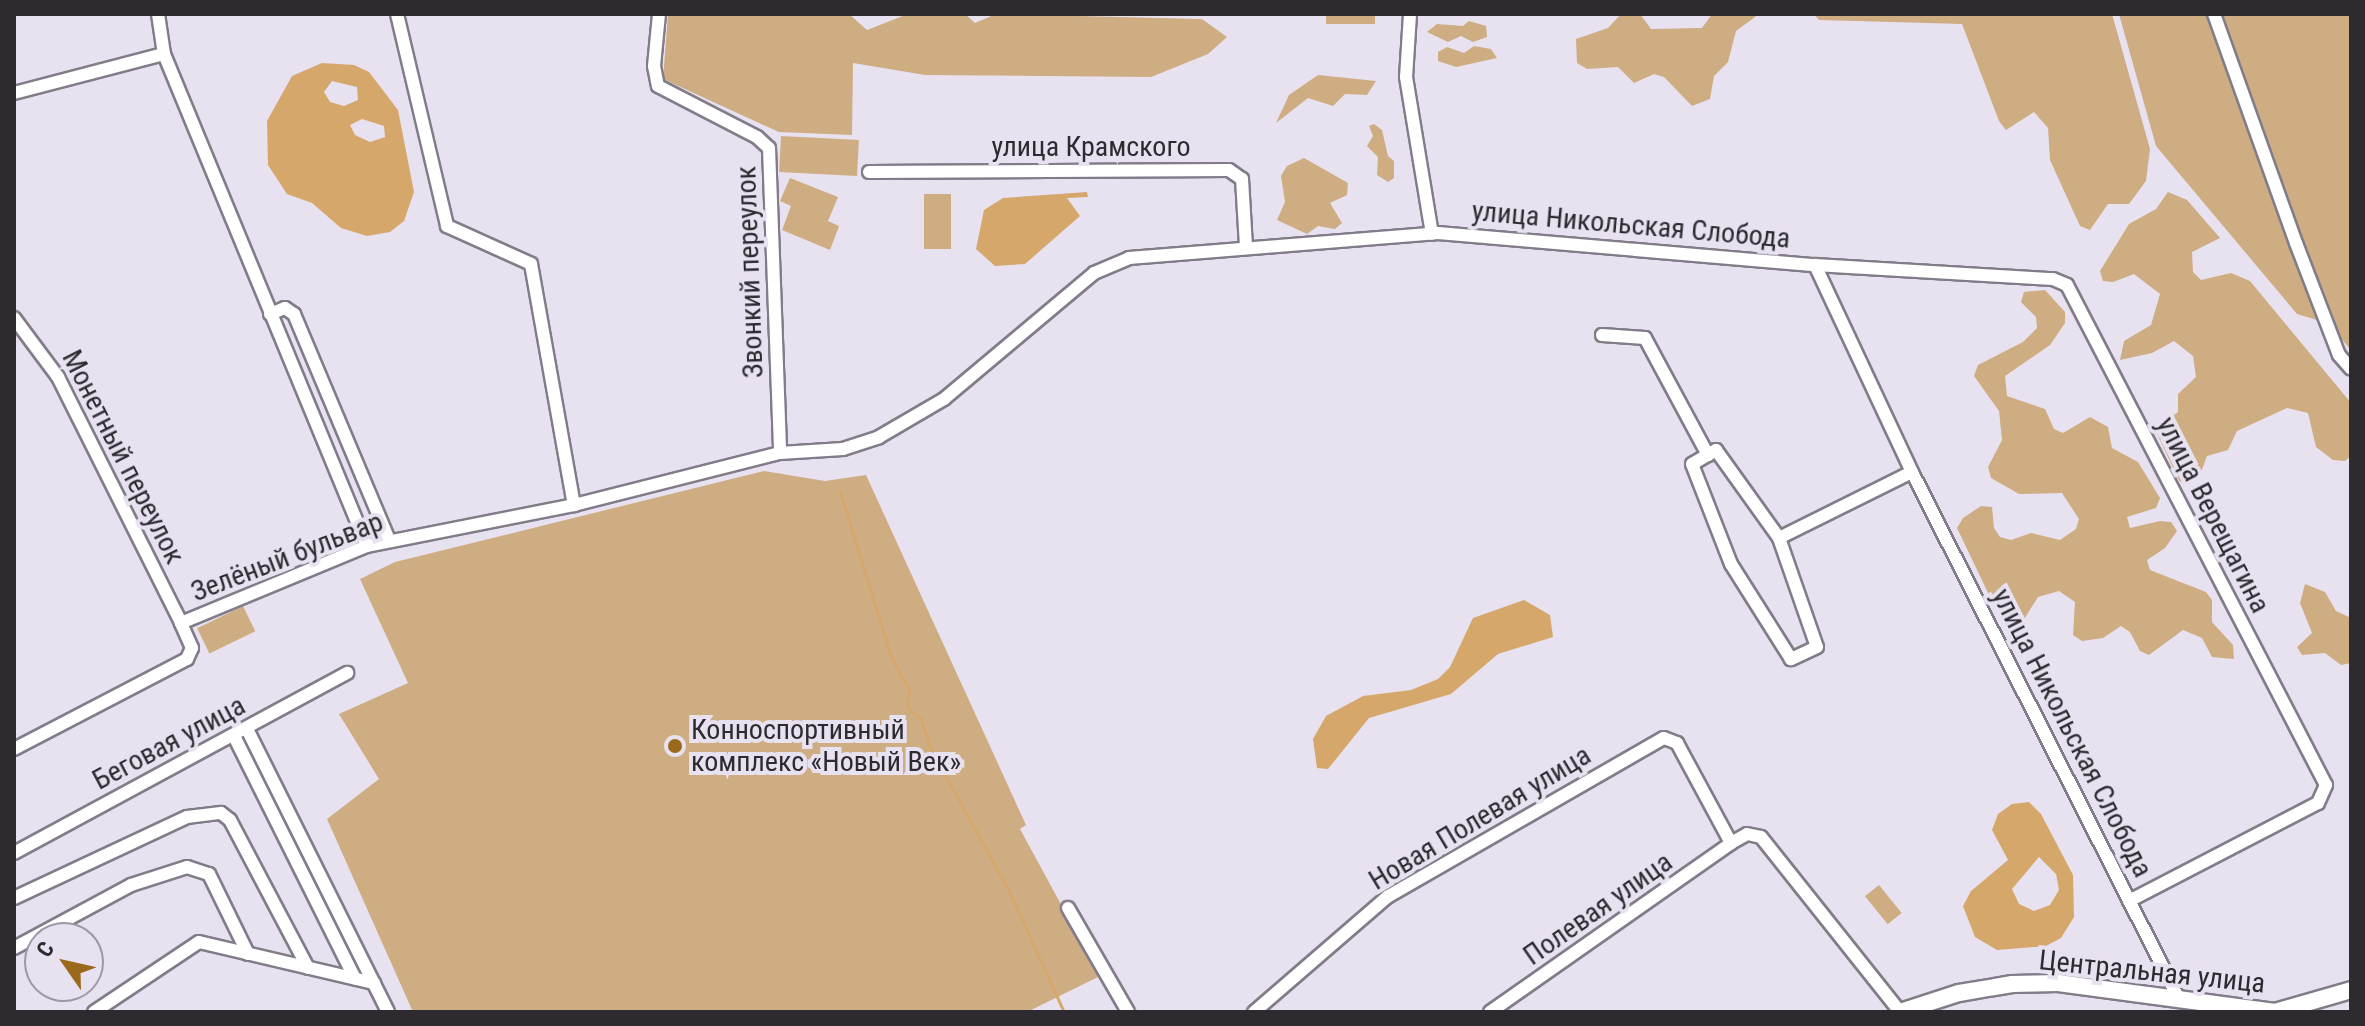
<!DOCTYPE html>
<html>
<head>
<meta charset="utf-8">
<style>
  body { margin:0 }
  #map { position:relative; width:2365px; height:1026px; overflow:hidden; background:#e8e1f0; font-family:"Roboto Condensed",sans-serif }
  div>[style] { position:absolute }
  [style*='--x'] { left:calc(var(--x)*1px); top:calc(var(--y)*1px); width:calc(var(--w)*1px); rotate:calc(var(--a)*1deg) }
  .green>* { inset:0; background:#cead82; transform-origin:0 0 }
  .water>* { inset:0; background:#d5a76b }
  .stream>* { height:3px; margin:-1.5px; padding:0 1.5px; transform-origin:1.5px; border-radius:1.5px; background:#d5a76b }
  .roads { filter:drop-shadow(2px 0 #827c89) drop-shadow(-2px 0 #827c89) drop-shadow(0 2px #827c89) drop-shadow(0 -2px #827c89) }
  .street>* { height:12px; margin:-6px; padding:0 6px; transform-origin:6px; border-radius:6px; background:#fff }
  .secondary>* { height:16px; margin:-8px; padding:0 8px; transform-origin:8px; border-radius:8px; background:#fff }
  .dots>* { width:22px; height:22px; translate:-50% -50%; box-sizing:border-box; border:4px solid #e8e1f0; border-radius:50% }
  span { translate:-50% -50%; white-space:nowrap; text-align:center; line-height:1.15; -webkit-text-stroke:8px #e8e1f0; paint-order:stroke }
  .street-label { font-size:28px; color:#2d2a30 }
  .poi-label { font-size:28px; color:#2d2a30 }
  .left { translate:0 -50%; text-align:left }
  .frame { position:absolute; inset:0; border:16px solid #2d2a30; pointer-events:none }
  .north { position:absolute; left:24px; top:922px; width:80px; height:80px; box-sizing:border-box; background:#e8e1f0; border:2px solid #9d98a3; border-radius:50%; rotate:304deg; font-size:22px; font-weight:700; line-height:32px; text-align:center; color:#2d2a30 }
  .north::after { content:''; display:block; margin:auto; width:28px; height:36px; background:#9a691c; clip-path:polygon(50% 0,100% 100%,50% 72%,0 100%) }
</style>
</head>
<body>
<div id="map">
  <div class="green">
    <div style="clip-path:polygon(668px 14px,849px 14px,867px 30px,908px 14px,965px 14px,975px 23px,996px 14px,1202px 19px,1227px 37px,1208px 54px,1151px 77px,925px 75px,853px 63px,852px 135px,779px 132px,663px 79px)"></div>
    <div style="left:1326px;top:14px;width:49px;height:10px"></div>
    <div style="clip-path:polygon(1621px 14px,1640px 14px,1651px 29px,1702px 28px,1712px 14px,1759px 14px,1736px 31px,1728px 62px,1714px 76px,1710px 99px,1692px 106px,1664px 77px,1654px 74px,1634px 83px,1618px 67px,1587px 69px,1577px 63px,1576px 39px,1608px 28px)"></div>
    <div style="clip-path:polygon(1814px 14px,2112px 14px,2150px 149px,2146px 181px,2129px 204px,2108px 204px,2090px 230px,2080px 226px,2050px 160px,2048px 128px,2034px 112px,2006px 130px,1999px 121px,1962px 24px,1819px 20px)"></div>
    <div style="clip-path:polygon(2119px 14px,2351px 14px,2351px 350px,2327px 323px,2297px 314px,2156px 146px)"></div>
    <div style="clip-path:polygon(1469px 21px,1486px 26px,1487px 37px,1473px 42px,1461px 36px,1448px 42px,1427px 32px,1437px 24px,1463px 26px)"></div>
    <div style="clip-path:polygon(1474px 46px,1491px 49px,1497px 58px,1456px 67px,1438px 61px,1438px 52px,1447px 47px,1464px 53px)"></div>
    <div style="clip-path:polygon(1318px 75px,1376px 81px,1367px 95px,1345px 94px,1333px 106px,1308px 98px,1276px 123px,1289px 95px)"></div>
    <div style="clip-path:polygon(1374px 124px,1382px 130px,1388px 156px,1394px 161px,1394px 178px,1388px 182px,1377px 175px,1378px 157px,1367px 146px,1373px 136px,1369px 126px)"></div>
    <div style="left:781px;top:136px;width:78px;height:36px;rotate:3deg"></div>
    <div style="clip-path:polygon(1304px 158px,1348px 183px,1347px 195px,1330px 203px,1342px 223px,1335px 229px,1318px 226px,1307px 234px,1277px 220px,1285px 202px,1281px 176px,1287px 166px)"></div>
    <div style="clip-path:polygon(790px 178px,838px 197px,828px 221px,839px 226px,830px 250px,782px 230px,791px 206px,780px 201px)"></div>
    <div style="clip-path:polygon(2168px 192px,2187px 200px,2220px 238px,2192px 252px,2193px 272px,2201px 280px,2231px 273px,2250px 281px,2351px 403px,2351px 456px,2345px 461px,2333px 460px,2316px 447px,2308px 413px,2287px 408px,2237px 431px,2228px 450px,2207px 456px,2200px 475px,2180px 482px,2155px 430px,2178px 412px,2178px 394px,2196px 377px,2193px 356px,2174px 341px,2152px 353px,2120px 360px,2124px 341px,2151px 325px,2160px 294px,2134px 274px,2113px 282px,2103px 281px,2100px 271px,2129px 224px,2156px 209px)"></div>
    <div style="left:924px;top:194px;width:27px;height:55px"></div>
    <div style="clip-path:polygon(2045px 290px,2065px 312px,2065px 323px,2050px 345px,2005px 376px,2007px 396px,2045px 409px,2054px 429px,2063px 433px,2090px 417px,2108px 427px,2112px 448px,2138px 462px,2160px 498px,2156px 508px,2127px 517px,2130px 528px,2160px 521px,2171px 522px,2177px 531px,2165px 548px,2147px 560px,2150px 570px,2206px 592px,2212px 600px,2212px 622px,2233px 645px,2234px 659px,2212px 657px,2202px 638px,2183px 630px,2149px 655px,2140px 651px,2130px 632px,2121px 626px,2103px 638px,2082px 641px,2073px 635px,2075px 602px,2059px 591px,2038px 597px,2021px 624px,2001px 620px,1957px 528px,1963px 518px,1981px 506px,1992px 507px,1994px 528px,2000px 537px,2011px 540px,2031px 533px,2060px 540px,2076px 529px,2079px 519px,2062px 493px,2019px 494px,1991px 478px,1988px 467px,2002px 440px,1999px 411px,1974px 376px,1978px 365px,2023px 342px,2037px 328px,2036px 317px,2021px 302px,2024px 292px)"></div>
    <div style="clip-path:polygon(764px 471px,825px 481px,866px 475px,1026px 825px,1020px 829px,1100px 976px,1027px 1012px,413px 1012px,327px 819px,379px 779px,339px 714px,408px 683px,360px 579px,395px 562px)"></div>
    <div style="clip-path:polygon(2305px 584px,2325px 592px,2336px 611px,2351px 618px,2351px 663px,2341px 665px,2325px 653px,2302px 655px,2297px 647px,2312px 633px,2300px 603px)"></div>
    <div style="left:243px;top:606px;width:28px;height:51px;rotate:64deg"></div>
    <div style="left:1879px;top:885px;width:36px;height:18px;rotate:51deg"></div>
  </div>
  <div class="water">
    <div style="clip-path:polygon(evenodd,322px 63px,354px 65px,369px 72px,398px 110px,414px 192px,404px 221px,390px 232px,367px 236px,341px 228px,312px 203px,287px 194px,268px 165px,267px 121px,292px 76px,322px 63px,332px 81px,357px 87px,358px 100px,344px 106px,330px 102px,324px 92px,332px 81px,322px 63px,362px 119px,384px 126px,385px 137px,370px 142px,355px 135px,350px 125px,362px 119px)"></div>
    <div style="clip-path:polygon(1087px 192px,1088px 197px,1067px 198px,1080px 216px,1025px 264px,995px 266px,976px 249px,984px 210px,1003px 198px)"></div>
    <div style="clip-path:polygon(1524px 600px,1550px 615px,1553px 637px,1498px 654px,1451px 694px,1369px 718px,1328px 769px,1317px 768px,1313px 739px,1326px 716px,1363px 696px,1411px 690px,1438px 679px,1450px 667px,1473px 618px)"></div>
    <div style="clip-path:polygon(evenodd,2029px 802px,2041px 814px,2073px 875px,2074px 917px,2061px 938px,2046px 946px,1997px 950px,1975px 937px,1963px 906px,1971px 891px,2008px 860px,1992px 830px,1998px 814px,2012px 804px,2029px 802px,2039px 857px,2056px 874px,2059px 890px,2050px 905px,2034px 911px,2019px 904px,2012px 889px,2039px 857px)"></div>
  </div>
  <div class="stream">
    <div style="--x:840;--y:492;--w:173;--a:72.8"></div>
    <div style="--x:891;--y:657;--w:38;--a:61"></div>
    <div style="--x:909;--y:690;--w:17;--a:97"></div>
    <div style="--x:907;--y:707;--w:18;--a:41"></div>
    <div style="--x:921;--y:719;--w:30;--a:73"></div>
    <div style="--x:930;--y:748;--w:163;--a:61.1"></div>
    <div style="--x:1009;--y:891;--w:133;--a:65.6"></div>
  </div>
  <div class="roads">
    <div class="street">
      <div style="--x:158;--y:14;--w:40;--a:81.5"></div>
      <div style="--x:164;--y:54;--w:532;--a:67.58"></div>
      <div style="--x:397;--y:14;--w:218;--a:76.7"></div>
      <div style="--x:447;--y:226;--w:92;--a:24.3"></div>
      <div style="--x:531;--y:264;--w:245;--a:79.9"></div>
      <div style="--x:659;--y:14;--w:52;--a:95.5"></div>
      <div style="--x:654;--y:66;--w:20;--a:79"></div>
      <div style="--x:658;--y:86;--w:111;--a:27.3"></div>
      <div style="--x:757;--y:137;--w:16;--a:43"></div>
      <div style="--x:769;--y:148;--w:305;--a:87.9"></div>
      <div style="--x:1410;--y:14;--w:63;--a:93.6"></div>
      <div style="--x:1406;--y:77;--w:159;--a:80.6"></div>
      <div style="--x:2214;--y:14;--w:243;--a:70.3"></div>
      <div style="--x:2296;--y:243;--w:120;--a:69"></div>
      <div style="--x:2339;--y:355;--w:18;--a:49"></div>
      <div style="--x:14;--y:93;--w:155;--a:-14.6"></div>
      <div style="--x:869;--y:172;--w:360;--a:-0.3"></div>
      <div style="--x:1229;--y:170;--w:16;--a:35"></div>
      <div style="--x:1242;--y:179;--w:68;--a:86.6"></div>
      <div style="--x:1815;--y:265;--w:238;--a:3.4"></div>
      <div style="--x:2053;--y:279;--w:15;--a:23"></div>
      <div style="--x:2067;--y:285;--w:563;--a:62.62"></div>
      <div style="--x:2326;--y:785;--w:20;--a:114"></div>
      <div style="--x:2318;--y:803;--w:213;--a:152.6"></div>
      <div style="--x:270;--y:314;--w:16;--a:-22"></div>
      <div style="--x:285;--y:308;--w:11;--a:34"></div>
      <div style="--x:294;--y:314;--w:245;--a:67.2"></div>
      <div style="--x:14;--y:318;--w:74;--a:53.3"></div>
      <div style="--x:58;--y:377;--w:275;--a:63.4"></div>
      <div style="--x:1602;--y:335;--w:43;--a:4"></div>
      <div style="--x:1645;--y:338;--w:133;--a:61.7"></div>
      <div style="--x:1779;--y:538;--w:115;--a:70.8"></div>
      <div style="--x:1817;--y:647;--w:29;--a:155"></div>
      <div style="--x:1791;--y:659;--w:112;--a:-122.3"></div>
      <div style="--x:1731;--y:564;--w:107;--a:-111.3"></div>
      <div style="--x:1692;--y:464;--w:28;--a:-30"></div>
      <div style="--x:1716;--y:450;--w:108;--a:54.4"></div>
      <div style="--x:1779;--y:538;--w:148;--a:-26.4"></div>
      <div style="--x:247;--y:729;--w:316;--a:63.5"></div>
      <div style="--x:234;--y:736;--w:271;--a:63.5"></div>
      <div style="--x:14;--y:749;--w:195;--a:-27.5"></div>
      <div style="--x:187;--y:659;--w:12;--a:-66"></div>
      <div style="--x:192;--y:648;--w:27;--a:-114"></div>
      <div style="--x:181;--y:623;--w:201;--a:-22.5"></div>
      <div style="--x:367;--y:546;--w:211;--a:-11.2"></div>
      <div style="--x:574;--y:505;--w:212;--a:-14.2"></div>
      <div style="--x:780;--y:453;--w:63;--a:-3.6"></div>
      <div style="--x:843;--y:449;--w:38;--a:-18"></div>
      <div style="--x:879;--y:437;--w:75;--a:-30.3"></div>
      <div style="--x:944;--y:399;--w:196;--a:-40"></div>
      <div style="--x:1094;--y:273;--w:38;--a:-23"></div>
      <div style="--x:1129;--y:258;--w:310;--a:-4.6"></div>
      <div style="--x:1438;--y:233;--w:378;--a:4.9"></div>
      <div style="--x:1815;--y:265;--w:229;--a:64.9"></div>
      <div style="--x:1912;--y:472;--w:593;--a:63.13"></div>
      <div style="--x:14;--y:853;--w:379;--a:-28.4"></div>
      <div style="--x:14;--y:898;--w:191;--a:-25.1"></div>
      <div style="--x:187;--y:817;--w:34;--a:-7"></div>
      <div style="--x:221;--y:813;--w:11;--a:38"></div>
      <div style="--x:230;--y:820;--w:167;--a:62.2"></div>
      <div style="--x:1068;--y:908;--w:120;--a:60"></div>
      <div style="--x:14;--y:948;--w:133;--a:-28.3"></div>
      <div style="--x:131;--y:885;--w:59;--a:-17.8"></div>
      <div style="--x:187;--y:867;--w:23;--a:18"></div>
      <div style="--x:209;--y:874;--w:89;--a:64"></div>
      <div style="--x:94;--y:1012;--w:126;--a:-33.7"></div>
      <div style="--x:199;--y:942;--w:180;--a:13.2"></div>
      <div style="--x:1254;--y:1012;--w:176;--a:-40.8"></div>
      <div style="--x:1387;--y:897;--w:319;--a:-29.9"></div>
      <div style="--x:1664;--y:738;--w:14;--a:21"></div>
      <div style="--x:1677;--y:743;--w:114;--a:61.6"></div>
      <div style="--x:1731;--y:843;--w:18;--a:-29"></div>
      <div style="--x:1747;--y:834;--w:14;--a:12"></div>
      <div style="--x:1761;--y:837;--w:223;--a:51.5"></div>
      <div style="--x:1490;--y:1012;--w:294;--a:-35"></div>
    </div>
    <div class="secondary">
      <div style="--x:1900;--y:1012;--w:62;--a:-17.9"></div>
      <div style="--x:1959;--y:993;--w:54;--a:-9.6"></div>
      <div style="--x:2012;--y:984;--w:46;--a:-1.2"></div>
      <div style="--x:2058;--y:983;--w:219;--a:7.6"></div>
      <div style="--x:2275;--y:1012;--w:79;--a:-16.1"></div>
    </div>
  </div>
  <div class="dots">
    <div style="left:675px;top:746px;background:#9a691c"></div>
  </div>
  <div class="street-label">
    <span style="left:1091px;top:147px">улица Крамского</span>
    <span style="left:1631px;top:225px;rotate:5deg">улица Никольская Слобода</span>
    <span style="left:750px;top:272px;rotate:-92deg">Звонкий переулок</span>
    <span style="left:123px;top:457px;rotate:63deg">Монетный переулок</span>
    <span style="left:2213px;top:515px;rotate:63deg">улица Верещагина</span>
    <span style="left:287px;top:557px;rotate:-21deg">Зелёный бульвар</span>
    <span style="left:2072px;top:733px;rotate:63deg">улица Никольская Слобода</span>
    <span style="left:169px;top:743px;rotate:-28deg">Беговая улица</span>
    <span style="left:1480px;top:818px;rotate:-31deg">Новая Полевая улица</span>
    <span style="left:1598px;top:909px;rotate:-35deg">Полевая улица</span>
    <span style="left:2152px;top:972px;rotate:6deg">Центральная улица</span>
  </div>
  <div class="poi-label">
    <span class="left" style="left:691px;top:746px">Конноспортивный<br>комплекс «Новый Век»</span>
  </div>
  <div class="frame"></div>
  <div class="north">С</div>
</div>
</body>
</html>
